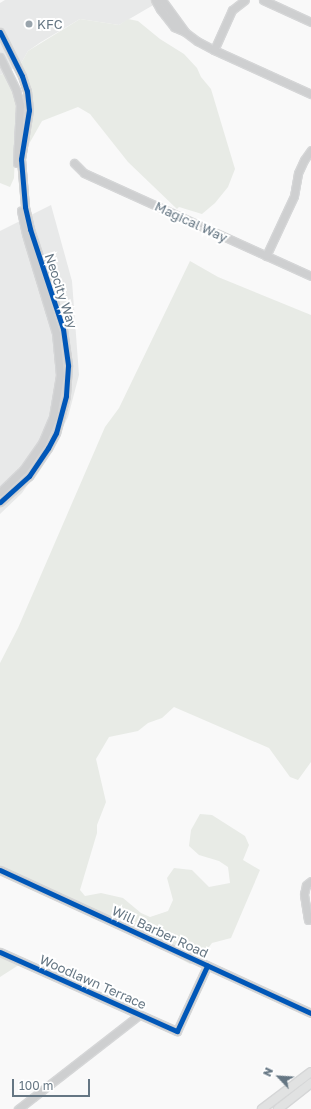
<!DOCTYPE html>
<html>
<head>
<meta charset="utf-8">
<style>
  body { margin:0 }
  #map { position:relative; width:311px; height:1109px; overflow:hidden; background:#f9f9f9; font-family:"Golos Text",sans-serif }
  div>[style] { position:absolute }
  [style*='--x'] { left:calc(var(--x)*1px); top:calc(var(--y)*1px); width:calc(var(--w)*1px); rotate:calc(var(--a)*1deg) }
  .built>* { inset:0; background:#e8e9e9 }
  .green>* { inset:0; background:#e8ebe6 }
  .roads { filter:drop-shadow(1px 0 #d5d6d7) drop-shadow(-1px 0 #d5d6d7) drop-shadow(0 1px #d5d6d7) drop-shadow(0 -1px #d5d6d7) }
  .minor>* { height:7px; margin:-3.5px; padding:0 3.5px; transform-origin:3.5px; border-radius:3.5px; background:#cecfd0 }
  .major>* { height:8px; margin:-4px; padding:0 4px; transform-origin:4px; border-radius:4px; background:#e1e2e2 }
  .cycleway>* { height:5px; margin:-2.5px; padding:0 2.5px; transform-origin:2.5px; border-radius:2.5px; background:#0057b8 }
  .dots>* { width:11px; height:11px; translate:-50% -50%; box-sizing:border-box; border:2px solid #fff; border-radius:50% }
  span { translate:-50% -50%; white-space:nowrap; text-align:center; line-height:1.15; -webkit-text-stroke:4px #fff; paint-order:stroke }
  .poi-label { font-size:13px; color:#657683 }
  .left { translate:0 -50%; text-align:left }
  .street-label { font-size:13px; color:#657683 }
  .north { position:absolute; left:259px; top:1057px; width:40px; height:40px; -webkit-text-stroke:3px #fff; paint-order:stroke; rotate:295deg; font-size:11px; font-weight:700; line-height:16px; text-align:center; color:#657683 }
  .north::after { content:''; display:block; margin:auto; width:14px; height:18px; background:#657683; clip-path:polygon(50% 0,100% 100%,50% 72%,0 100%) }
  .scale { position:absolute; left:12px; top:1079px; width:78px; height:18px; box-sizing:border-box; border:2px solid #657683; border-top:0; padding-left:5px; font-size:12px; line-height:14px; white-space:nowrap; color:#657683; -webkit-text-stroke:3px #fff; paint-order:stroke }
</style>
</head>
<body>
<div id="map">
  <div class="built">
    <div style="clip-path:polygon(5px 0,162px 0,119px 25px,80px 19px,41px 42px,28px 51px,20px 65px,0 75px,0 3px)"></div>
    <div style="clip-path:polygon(51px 205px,72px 281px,79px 375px,68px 417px,51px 451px,22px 493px,0 514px,0 506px,23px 488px,41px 465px,51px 450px,63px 419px,66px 328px,29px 216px)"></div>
    <div style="clip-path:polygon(20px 221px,53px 334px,57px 374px,50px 416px,39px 441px,21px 468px,0 489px,0 231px)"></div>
  </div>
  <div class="green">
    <div style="clip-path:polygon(80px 19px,119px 25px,128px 19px,138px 21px,160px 39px,184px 54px,197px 68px,201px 77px,211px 89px,235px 169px,228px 187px,215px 203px,202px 214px,179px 207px,177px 209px,128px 162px,90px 114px,78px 107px,42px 121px,25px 151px,32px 101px,20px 65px,28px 51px)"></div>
    <div style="clip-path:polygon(5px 73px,13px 90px,17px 105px,14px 178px,10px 187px,0 183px,0 75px)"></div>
    <div style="clip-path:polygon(190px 261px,218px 277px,311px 315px,311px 762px,298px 780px,290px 777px,269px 748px,174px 707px,162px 718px,148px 723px,138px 731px,109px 737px,96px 759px,106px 802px,97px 825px,97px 833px,80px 890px,85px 896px,101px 893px,123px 898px,141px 913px,150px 917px,168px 911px,173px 900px,167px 878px,174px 868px,192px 870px,209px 887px,230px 883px,228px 867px,219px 861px,199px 855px,189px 846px,191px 830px,200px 814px,212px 815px,245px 836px,249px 845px,243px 860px,260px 870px,231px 938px,212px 943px,206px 951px,203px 960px,190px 964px,166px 951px,0 875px,0 663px,18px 628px,105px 427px,119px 408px)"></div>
    <div style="clip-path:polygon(0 950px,25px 961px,0 977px)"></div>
  </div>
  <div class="roads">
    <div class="minor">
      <div style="--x:155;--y:0;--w:10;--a:61"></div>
      <div style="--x:160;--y:9;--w:23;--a:52"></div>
      <div style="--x:174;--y:27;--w:12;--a:24"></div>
      <div style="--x:185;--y:32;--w:15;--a:37"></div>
      <div style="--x:197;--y:41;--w:19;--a:28"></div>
      <div style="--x:214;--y:50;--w:107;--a:24.4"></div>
      <div style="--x:162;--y:0;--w:39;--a:54"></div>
      <div style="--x:263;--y:0;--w:53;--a:24.6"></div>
      <div style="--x:0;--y:32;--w:49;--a:63.4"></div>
      <div style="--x:22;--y:76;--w:16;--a:72"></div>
      <div style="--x:27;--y:91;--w:19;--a:84"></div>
      <div style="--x:29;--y:110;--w:50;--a:99.3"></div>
      <div style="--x:21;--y:159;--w:48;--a:85.2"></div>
      <div style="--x:25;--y:207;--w:23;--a:77"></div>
      <div style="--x:30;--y:229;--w:105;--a:71.7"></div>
      <div style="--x:63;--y:329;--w:37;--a:82"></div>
      <div style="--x:68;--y:366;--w:30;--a:94"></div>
      <div style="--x:66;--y:396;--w:38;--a:105"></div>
      <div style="--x:56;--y:433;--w:17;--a:118"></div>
      <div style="--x:48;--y:448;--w:34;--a:124"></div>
      <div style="--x:29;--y:476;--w:39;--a:138"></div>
      <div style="--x:214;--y:50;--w:44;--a:-65.8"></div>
      <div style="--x:232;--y:10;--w:16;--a:-38"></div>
      <div style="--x:0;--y:57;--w:37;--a:64"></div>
      <div style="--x:16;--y:90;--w:16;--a:75"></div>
      <div style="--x:20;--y:105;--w:58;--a:93"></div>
      <div style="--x:74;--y:163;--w:14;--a:45"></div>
      <div style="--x:84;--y:173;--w:249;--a:24.4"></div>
      <div style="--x:266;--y:256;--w:66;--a:-65"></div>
      <div style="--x:294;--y:196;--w:23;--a:-80"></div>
      <div style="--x:298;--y:173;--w:14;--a:-65"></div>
      <div style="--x:304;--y:160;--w:12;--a:-55"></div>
      <div style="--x:0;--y:492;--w:32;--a:-44"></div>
      <div style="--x:23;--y:470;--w:33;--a:-55"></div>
      <div style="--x:42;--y:443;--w:28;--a:-67"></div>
      <div style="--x:53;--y:417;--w:43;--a:-80.5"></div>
      <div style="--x:60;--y:375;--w:42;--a:-95.4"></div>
      <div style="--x:56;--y:333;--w:103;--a:-106.9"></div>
      <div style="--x:26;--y:234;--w:24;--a:-102"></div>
      <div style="--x:0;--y:870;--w:342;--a:24.7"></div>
      <div style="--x:308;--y:920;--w:26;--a:-99"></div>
      <div style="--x:304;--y:894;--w:9;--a:-77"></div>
      <div style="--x:306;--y:885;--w:6;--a:-39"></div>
      <div style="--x:0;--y:952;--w:194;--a:24.1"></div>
      <div style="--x:177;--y:1031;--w:72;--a:-65.2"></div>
      <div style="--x:18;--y:1109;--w:153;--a:-37.8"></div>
    </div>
    <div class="major">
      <div style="--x:262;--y:1109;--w:61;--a:-37.1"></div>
      <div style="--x:278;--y:1109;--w:42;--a:-38.2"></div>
    </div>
  </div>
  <div class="cycleway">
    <div style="--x:0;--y:32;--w:49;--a:63.4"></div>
    <div style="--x:22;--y:76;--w:16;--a:72"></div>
    <div style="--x:27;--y:91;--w:19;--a:84"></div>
    <div style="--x:29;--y:110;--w:50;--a:99.3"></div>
    <div style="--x:21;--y:159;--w:48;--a:85.2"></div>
    <div style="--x:25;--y:207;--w:23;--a:77"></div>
    <div style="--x:30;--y:229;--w:105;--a:71.7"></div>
    <div style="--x:63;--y:329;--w:37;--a:82"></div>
    <div style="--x:68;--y:366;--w:30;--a:94"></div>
    <div style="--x:66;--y:396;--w:38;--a:105"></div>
    <div style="--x:56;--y:433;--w:17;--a:118"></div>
    <div style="--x:48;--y:448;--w:34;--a:124"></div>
    <div style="--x:29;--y:476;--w:39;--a:138"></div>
    <div style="--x:0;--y:870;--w:342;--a:24.7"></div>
    <div style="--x:0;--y:952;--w:194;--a:24.1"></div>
    <div style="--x:177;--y:1031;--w:72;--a:-65.2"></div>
  </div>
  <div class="dots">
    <div style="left:29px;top:24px;background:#99a4ac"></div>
  </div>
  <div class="poi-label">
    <span class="left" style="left:37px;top:24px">KFC</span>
  </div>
  <div class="street-label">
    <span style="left:191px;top:222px;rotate:25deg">Magical Way</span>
    <span style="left:61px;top:291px;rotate:72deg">Neocity Way</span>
    <span style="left:160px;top:932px;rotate:25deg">Will Barber Road</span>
    <span style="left:93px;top:982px;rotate:24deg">Woodlawn Terrace</span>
  </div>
  <div class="north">N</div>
  <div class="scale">100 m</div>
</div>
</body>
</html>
